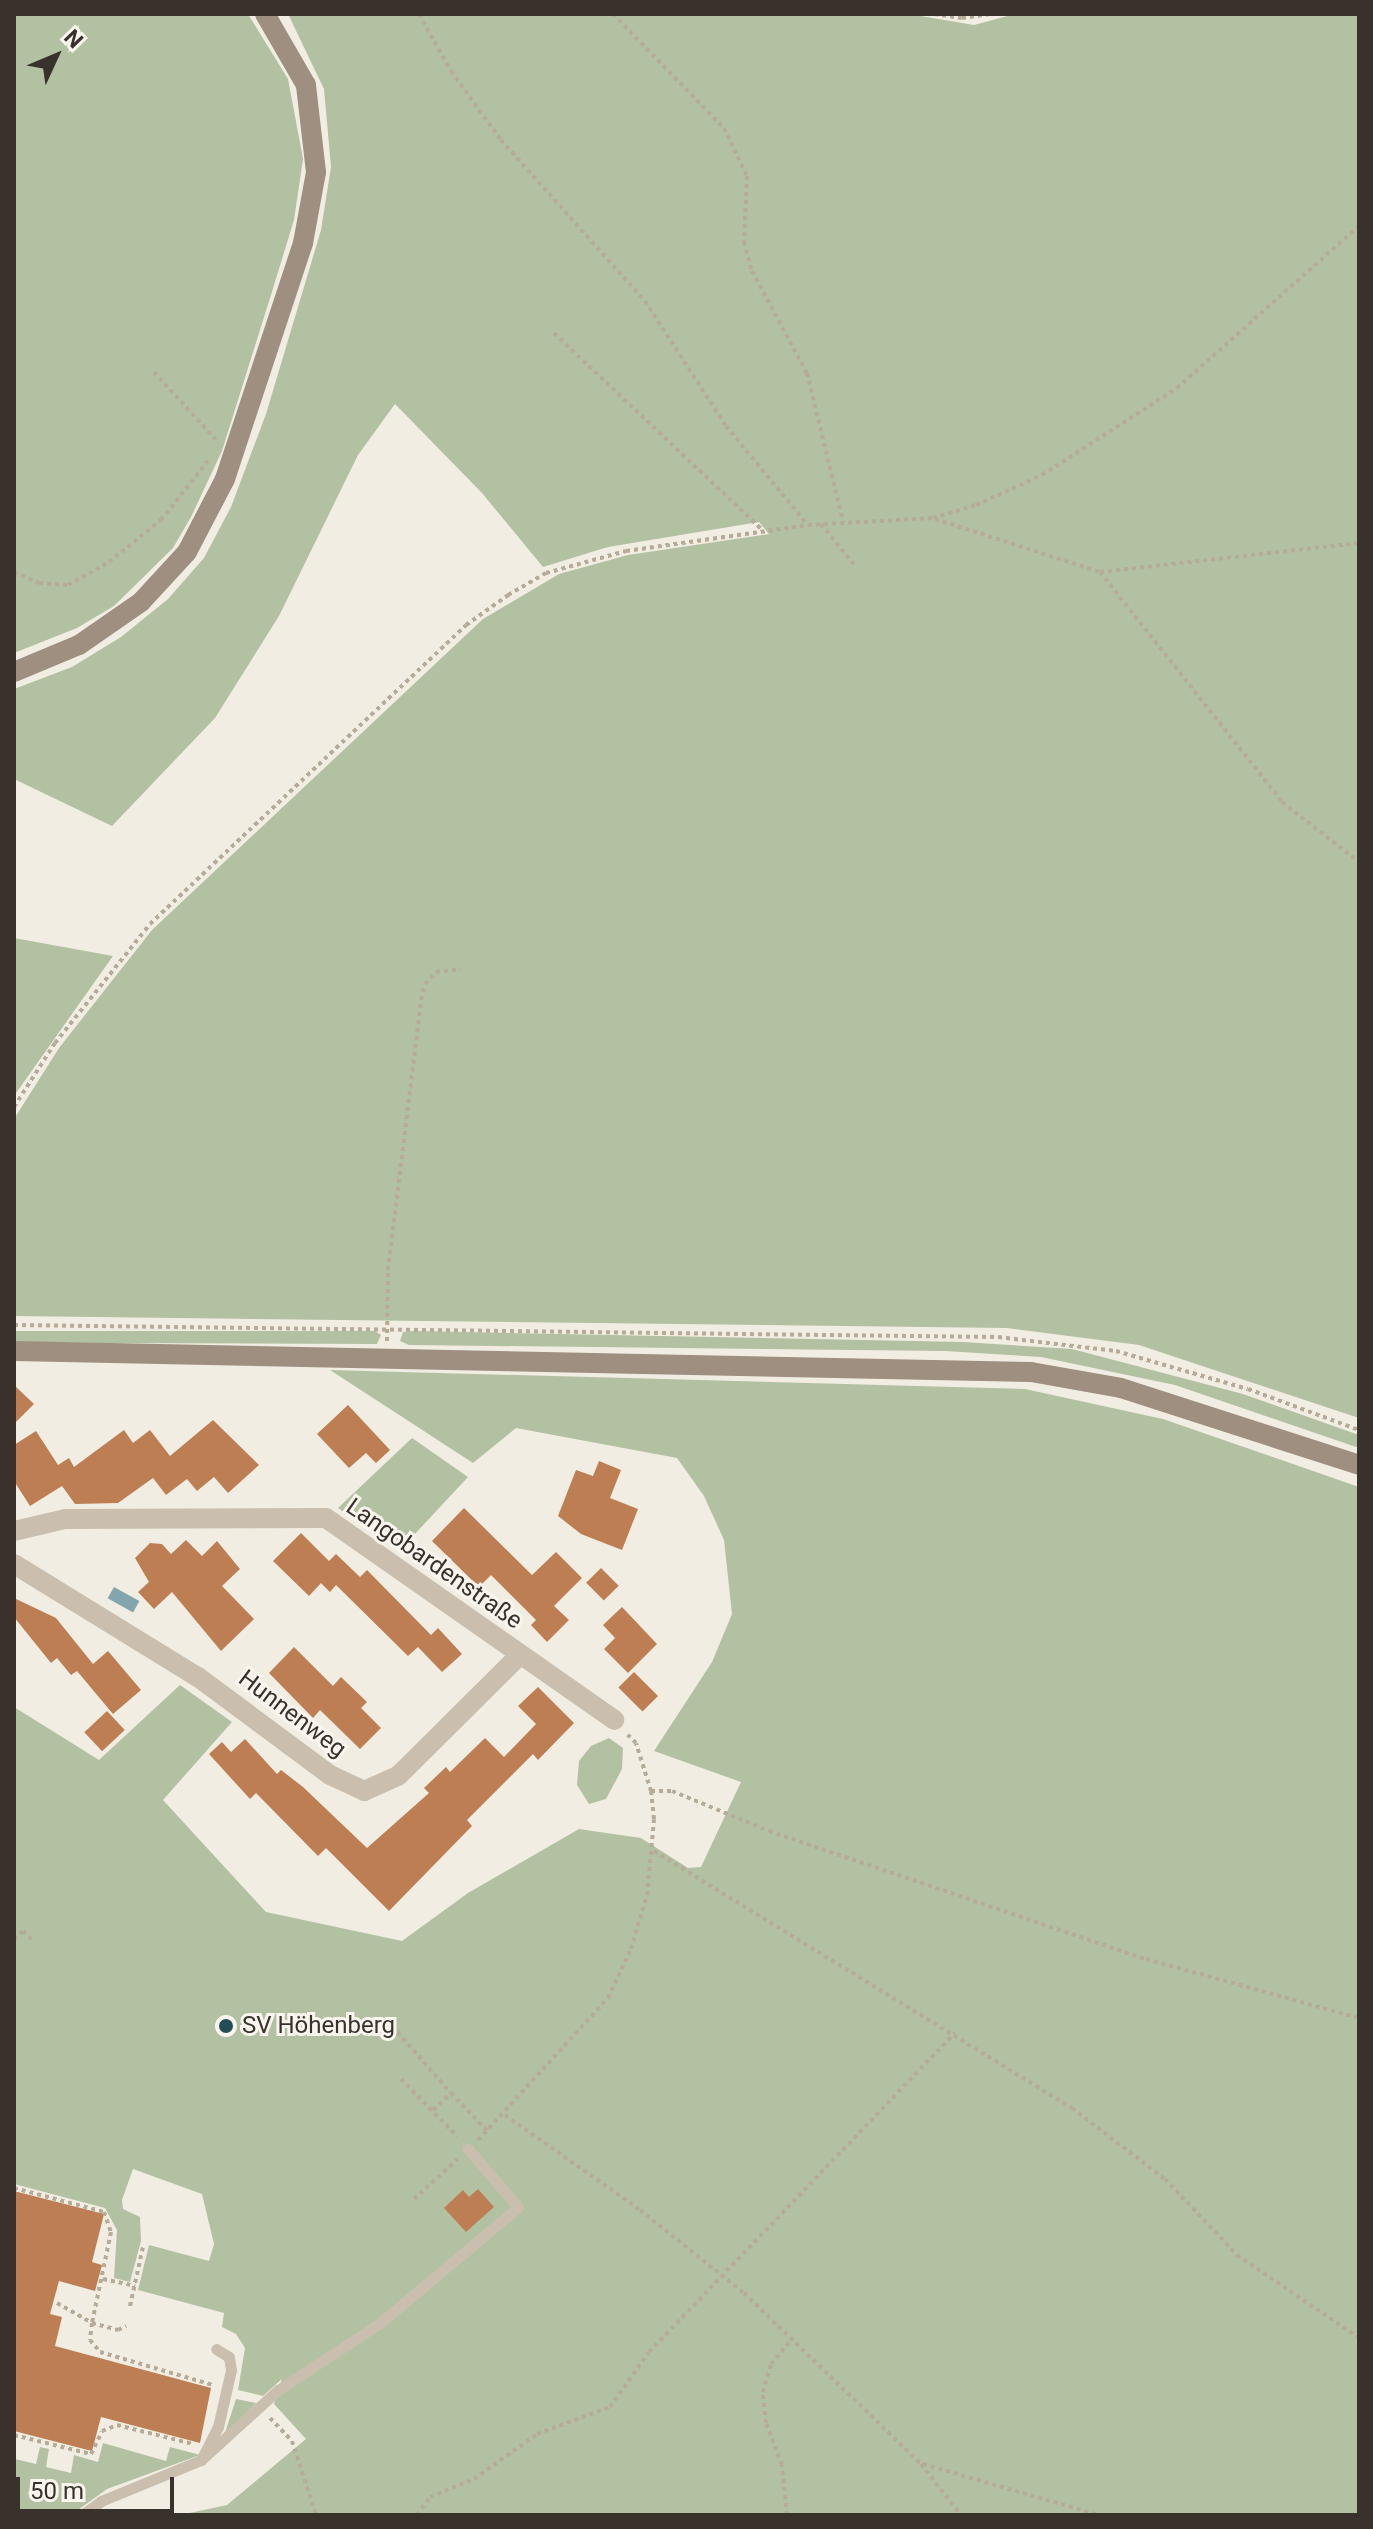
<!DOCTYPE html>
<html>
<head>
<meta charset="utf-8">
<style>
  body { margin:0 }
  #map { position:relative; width:1373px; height:2529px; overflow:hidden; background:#f2ede2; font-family:Roboto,sans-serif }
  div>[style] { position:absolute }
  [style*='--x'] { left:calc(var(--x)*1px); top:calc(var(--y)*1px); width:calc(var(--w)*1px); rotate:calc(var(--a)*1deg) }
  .green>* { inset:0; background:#b2c1a2 }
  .water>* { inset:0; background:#83a5ae; transform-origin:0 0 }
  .building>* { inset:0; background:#be7e54; transform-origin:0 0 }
  .path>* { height:4px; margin-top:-2px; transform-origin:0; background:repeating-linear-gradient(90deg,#b6aa98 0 4px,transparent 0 8px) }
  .lane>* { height:11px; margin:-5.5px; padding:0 5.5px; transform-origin:5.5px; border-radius:5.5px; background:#cabfae }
  .street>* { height:20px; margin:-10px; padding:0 10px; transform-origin:10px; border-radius:10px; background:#cabfae }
  .secondary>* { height:20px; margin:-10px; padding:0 10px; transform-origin:10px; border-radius:10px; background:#9e8f80 }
  .dots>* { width:22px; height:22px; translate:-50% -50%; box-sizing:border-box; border:4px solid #faf6ef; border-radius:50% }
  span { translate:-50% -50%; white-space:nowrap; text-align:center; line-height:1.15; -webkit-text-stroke:6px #faf6ef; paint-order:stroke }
  .street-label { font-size:24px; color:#39322c }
  .poi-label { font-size:24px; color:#39322c }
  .left { translate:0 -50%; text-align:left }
  .frame { position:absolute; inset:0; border:16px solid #39322c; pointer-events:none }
  .north { position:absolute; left:16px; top:16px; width:80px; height:80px; -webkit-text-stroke:6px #faf6ef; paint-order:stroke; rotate:46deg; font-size:22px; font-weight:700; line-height:32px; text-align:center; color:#39322c }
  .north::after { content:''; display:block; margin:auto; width:28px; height:36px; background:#39322c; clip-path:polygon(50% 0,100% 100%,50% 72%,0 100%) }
  .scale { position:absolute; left:16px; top:2477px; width:158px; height:36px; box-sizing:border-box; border:4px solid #39322c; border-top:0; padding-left:10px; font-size:24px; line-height:28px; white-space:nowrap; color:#39322c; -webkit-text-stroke:6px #faf6ef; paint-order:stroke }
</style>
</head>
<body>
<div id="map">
  <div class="green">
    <div style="clip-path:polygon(14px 14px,248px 14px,288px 79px,303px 159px,294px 220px,271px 295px,222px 451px,191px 517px,173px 548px,114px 606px,77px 628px,14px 653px)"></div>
    <div style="clip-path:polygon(288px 14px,909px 14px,974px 25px,1015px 14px,1359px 14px,1359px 1418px,1139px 1345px,1007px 1328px,14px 1316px,14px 1119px,59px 1048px,152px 930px,483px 619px,559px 574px,628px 555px,769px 534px,759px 522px,608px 547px,543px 567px,482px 493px,395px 404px,358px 455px,279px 616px,215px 718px,112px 826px,14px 779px,14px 689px,72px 667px,121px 637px,168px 599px,204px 558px,231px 507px,266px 414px,321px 230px,331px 167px,324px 89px)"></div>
    <div style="clip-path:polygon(14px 938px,113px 956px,14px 1096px)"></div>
    <div style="clip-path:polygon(14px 1331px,375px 1331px,381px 1335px,377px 1344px,104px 1343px,14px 1342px)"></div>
    <div style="clip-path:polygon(414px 1331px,963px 1342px,1072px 1349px,1243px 1394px,1359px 1435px,1359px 1448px,1175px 1385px,1041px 1357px,945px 1351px,409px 1345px,400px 1341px,403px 1332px)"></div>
    <div style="clip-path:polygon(330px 1370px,1025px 1389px,1163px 1419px,1359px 1487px,1359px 2515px,180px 2515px,227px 2505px,306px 2439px,274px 2404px,282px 2379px,263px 2396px,238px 2390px,245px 2348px,236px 2334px,222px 2327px,224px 2313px,138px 2290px,149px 2245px,209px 2261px,214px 2244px,202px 2194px,133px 2169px,122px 2200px,123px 2209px,140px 2217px,141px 2241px,130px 2282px,114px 2278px,117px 2230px,105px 2208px,14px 2184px,14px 1707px,99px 1760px,180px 1685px,232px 1722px,163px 1800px,266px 1912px,402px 1941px,468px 1893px,579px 1829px,641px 1838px,688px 1868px,701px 1867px,741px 1782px,654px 1751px,712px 1662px,732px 1614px,724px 1540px,704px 1496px,677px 1458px,516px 1428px,473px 1463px)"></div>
    <div style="clip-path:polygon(412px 1438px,468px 1477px,400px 1550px,338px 1508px)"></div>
    <div style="clip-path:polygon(609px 1738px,623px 1748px,622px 1769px,606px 1799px,589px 1804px,577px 1785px,579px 1761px,591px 1746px)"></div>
    <div style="clip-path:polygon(236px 2399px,256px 2403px,224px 2436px)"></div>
    <div style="clip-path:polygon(14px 2441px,15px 2459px,36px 2464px,40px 2447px,49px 2449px,46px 2467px,71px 2473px,74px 2455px,98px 2462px,103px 2443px,166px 2461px,170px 2447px,200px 2455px,107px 2489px,71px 2515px,14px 2515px)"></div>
  </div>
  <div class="water">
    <div style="left:114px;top:1587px;width:29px;height:13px;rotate:29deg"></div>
  </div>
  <div class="building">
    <div style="clip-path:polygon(14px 1385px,34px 1404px,14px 1424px)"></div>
    <div style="clip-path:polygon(348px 1405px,390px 1450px,376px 1463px,366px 1453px,349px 1468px,317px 1434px)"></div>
    <div style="clip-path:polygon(213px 1420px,259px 1465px,228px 1493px,214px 1477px,197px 1491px,187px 1479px,166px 1495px,153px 1478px,118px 1503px,75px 1504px,62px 1486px,30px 1506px,14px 1481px,14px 1445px,36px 1431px,58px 1465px,69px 1458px,74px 1467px,124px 1430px,133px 1443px,150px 1430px,170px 1456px)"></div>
    <div style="clip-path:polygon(599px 1461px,621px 1470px,610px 1498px,638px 1509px,622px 1550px,581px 1534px,558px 1516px,576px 1470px,593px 1476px)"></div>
    <div style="clip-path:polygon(464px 1508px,532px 1575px,556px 1552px,582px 1578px,554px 1606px,569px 1620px,547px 1642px,531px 1625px,536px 1620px,491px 1575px,479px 1587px,432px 1541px)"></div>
    <div style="clip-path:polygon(301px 1533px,329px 1561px,336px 1554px,360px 1577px,367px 1570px,431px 1635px,438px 1628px,462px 1654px,442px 1672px,418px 1647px,408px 1656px,336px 1585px,330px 1592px,321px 1583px,309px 1596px,273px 1561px)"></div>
    <div style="clip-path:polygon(186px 1540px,202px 1556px,217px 1541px,240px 1569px,222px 1586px,254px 1619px,221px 1651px,172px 1592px,154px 1609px,138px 1592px,149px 1582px,135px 1558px,150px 1543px,162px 1544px,171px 1554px)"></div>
    <div style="left:601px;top:1568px;width:25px;height:21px;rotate:45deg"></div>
    <div style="clip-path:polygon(14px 1598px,56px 1618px,93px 1664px,108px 1651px,141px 1690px,113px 1714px,77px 1671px,71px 1675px,57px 1658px,51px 1663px,14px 1617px)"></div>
    <div style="clip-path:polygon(622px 1607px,657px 1644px,628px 1673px,604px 1649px,615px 1638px,603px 1625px)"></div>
    <div style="clip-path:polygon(294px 1647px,333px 1686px,341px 1677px,367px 1702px,361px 1708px,381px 1728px,360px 1749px,320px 1710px,313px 1718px,269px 1673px)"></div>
    <div style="left:634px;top:1672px;width:34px;height:22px;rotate:45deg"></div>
    <div style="clip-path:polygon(538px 1687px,574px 1723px,538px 1760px,533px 1754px,467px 1820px,472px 1826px,389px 1911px,326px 1848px,318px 1856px,256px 1793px,250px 1799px,209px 1754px,222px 1742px,231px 1752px,245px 1739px,277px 1774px,281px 1770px,303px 1787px,367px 1848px,429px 1793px,424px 1788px,446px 1767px,450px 1772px,485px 1738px,504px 1757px,536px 1724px,518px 1706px)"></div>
    <div style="left:107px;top:1711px;width:26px;height:31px;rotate:47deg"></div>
    <div style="clip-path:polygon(478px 2189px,494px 2207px,466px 2232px,444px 2208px,463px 2190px,469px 2197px)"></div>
    <div style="clip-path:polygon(14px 2191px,104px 2214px,92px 2262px,102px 2265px,95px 2291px,59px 2281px,50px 2314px,62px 2317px,55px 2346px,211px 2388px,200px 2443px,101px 2417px,92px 2451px,14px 2431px)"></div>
  </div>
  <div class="path">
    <div style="--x:419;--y:14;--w:65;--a:60.7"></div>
    <div style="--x:451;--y:71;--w:85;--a:54.1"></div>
    <div style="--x:501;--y:140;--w:216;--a:48.2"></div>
    <div style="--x:645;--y:301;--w:149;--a:57.1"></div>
    <div style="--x:726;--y:426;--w:129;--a:50.4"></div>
    <div style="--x:613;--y:14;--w:159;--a:45.8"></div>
    <div style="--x:724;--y:128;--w:53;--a:64.4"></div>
    <div style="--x:747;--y:176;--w:66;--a:92.6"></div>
    <div style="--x:744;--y:242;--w:30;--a:75"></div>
    <div style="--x:752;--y:271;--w:116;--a:61.7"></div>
    <div style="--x:807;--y:373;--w:153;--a:76.4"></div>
    <div style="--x:934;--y:14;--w:28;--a:8"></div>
    <div style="--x:962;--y:18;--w:27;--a:-8"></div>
    <div style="--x:554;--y:333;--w:286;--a:43.4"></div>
    <div style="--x:154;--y:372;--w:92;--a:47.6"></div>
    <div style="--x:935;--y:519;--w:173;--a:17.8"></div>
    <div style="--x:1100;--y:572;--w:261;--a:-6.4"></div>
    <div style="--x:821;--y:524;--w:55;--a:50.9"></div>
    <div style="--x:14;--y:572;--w:27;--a:24"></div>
    <div style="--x:39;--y:583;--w:29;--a:4"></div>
    <div style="--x:68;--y:585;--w:47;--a:-29.3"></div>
    <div style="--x:109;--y:562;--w:67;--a:-38.9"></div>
    <div style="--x:161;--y:520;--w:75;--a:-51.5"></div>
    <div style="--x:1100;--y:572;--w:293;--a:51.6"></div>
    <div style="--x:1282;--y:802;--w:98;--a:37.9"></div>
    <div style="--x:14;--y:1107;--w:76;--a:-57.4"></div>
    <div style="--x:55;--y:1043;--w:152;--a:-51.4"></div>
    <div style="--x:150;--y:924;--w:435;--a:-43.4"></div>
    <div style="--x:466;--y:625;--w:52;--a:-35.5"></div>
    <div style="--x:508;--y:595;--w:44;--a:-30.1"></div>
    <div style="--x:546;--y:573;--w:83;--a:-15.4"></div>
    <div style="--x:626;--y:551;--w:184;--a:-8.1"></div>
    <div style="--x:808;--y:525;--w:125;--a:-3.2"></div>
    <div style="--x:933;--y:518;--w:45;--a:-16.8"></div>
    <div style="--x:976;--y:505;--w:72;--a:-24.4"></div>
    <div style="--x:1042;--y:475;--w:161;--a:-32.8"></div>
    <div style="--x:1177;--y:388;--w:244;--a:-41.7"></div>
    <div style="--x:14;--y:1325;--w:984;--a:0.7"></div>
    <div style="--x:998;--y:1337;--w:119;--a:6.8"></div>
    <div style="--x:1116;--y:1351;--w:137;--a:16.1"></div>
    <div style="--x:1248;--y:1389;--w:118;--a:20.3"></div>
    <div style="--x:387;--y:1341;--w:71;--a:-89.2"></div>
    <div style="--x:388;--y:1270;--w:272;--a:-83"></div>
    <div style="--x:421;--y:1000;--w:16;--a:-76"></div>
    <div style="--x:425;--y:984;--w:16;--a:-47"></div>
    <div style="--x:436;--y:972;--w:25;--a:-7"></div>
    <div style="--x:651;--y:1791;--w:21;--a:0"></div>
    <div style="--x:672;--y:1791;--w:105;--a:22.4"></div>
    <div style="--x:769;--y:1831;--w:398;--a:18.8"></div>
    <div style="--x:1146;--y:1959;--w:221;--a:15.5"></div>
    <div style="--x:654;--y:1851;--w:491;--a:31.6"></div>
    <div style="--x:1072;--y:2108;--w:117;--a:37.4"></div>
    <div style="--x:1165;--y:2179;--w:105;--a:46.5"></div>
    <div style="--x:1237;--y:2255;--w:148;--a:34.2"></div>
    <div style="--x:14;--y:1939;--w:12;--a:-42"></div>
    <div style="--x:23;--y:1931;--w:16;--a:43"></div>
    <div style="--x:387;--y:2020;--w:97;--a:48.8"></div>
    <div style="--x:401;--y:2079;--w:81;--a:45.5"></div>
    <div style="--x:433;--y:2110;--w:25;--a:-43"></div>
    <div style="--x:451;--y:2093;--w:52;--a:46.5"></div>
    <div style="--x:505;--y:2115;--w:165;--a:35.1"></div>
    <div style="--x:640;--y:2210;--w:133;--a:38.6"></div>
    <div style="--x:744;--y:2293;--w:246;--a:44"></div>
    <div style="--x:921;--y:2464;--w:65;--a:51.9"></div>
    <div style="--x:478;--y:2140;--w:193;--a:-47.5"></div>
    <div style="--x:608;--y:1998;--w:54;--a:-64.9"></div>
    <div style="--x:631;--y:1949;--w:56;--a:-73.5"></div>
    <div style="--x:647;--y:1895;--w:76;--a:-84.7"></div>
    <div style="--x:654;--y:1819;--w:28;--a:-96"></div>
    <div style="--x:651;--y:1791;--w:50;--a:-107.4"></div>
    <div style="--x:636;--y:1743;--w:13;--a:-135"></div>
    <div style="--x:14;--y:2188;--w:93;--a:14.9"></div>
    <div style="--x:104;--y:2212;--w:21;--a:71"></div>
    <div style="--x:111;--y:2232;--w:93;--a:101.8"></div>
    <div style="--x:92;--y:2323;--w:27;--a:15"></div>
    <div style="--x:118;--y:2330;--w:9;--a:-27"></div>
    <div style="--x:414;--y:2199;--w:59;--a:-42.3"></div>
    <div style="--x:103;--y:2279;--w:33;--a:12"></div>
    <div style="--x:57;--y:2303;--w:40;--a:29.7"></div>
    <div style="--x:92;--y:2323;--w:17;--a:97"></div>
    <div style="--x:90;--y:2340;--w:16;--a:50"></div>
    <div style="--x:100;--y:2352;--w:118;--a:16.3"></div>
    <div style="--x:130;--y:2306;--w:60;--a:-77.6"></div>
    <div style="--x:270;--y:2418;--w:32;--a:46"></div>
    <div style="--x:292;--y:2441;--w:78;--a:72"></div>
    <div style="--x:14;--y:2435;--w:79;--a:13.9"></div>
    <div style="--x:91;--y:2454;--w:25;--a:-64"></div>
    <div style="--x:102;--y:2431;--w:16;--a:-22"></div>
    <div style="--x:117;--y:2425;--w:78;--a:14"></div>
    <div style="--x:923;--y:2464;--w:182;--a:16.2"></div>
    <div style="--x:417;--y:2515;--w:22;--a:-54"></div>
    <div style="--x:430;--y:2497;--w:48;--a:-22.2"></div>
    <div style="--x:474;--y:2479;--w:77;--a:-35.5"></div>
    <div style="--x:537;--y:2434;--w:78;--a:-20.3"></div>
    <div style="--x:610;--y:2407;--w:67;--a:-54.7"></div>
    <div style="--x:649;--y:2352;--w:442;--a:-46.2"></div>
    <div style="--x:787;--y:2515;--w:50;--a:-95.7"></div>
    <div style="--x:782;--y:2465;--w:45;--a:-110.9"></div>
    <div style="--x:766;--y:2423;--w:31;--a:-96"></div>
    <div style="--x:763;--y:2392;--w:29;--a:-74"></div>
    <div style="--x:771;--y:2364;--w:33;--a:-50"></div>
  </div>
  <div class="lane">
    <div style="--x:201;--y:2460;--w:104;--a:-42.3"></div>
    <div style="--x:278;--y:2390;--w:122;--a:-33.3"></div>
    <div style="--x:380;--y:2323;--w:180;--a:-40"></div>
    <div style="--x:518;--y:2207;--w:77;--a:-130.8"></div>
    <div style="--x:82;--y:2515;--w:24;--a:-36"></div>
    <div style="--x:101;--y:2501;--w:108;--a:-22.3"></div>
    <div style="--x:201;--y:2460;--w:37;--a:-63"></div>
    <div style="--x:218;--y:2427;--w:58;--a:-77.2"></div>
    <div style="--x:231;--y:2370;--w:13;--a:-99"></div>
    <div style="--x:229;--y:2357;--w:15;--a:-148"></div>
  </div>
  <div class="street">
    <div style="--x:14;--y:1531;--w:52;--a:-13.2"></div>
    <div style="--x:65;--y:1519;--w:261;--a:-0.2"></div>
    <div style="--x:326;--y:1518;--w:352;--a:35"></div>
    <div style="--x:14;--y:1564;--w:216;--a:31.6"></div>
    <div style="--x:198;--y:1677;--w:164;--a:36.6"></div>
    <div style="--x:330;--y:1775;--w:38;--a:25"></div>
    <div style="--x:364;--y:1791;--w:37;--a:-24"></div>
    <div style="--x:398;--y:1776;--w:170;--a:-44.8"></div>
  </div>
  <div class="secondary">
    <div style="--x:14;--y:672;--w:70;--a:-22.6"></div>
    <div style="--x:79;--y:645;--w:75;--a:-34.7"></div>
    <div style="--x:141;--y:602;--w:68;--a:-47.4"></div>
    <div style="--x:187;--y:552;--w:82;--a:-62.5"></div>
    <div style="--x:225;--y:479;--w:249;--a:-71.7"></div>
    <div style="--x:303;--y:243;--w:72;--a:-79.6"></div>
    <div style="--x:316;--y:172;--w:88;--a:-96.6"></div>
    <div style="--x:306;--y:85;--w:82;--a:-120"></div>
    <div style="--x:14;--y:1351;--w:1017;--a:1.18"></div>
    <div style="--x:1031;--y:1372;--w:91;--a:10.1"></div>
    <div style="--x:1121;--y:1388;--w:250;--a:17.9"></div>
  </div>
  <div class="dots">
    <div style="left:226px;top:2026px;background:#244d59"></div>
  </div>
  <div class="street-label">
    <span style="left:434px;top:1564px;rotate:35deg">Langobardenstraße</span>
    <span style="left:292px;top:1714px;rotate:37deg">Hunnenweg</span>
  </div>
  <div class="poi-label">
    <span class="left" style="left:242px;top:2026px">SV Höhenberg</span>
  </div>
  <div class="frame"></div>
  <div class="north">N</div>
  <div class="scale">50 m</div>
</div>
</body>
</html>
